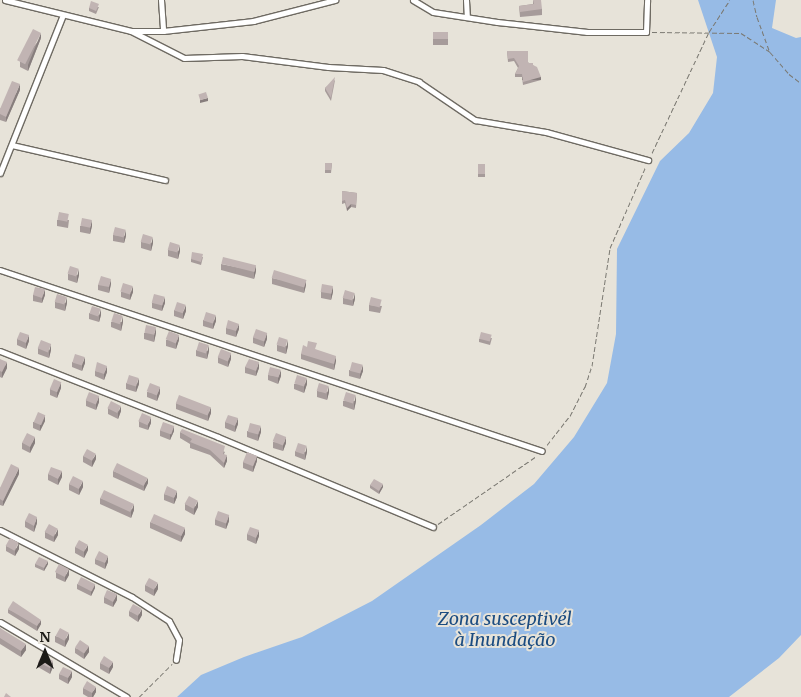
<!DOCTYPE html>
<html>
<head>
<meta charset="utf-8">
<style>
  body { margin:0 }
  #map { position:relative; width:801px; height:697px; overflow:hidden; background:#e7e3d9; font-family:Merriweather,serif }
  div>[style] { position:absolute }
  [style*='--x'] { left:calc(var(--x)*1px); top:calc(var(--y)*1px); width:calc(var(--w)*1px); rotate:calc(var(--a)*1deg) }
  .water>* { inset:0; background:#97bbe6 }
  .path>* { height:1px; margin-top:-0.5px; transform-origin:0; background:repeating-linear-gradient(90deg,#7a7871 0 5px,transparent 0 7.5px) }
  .roads { filter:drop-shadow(1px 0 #6e6a62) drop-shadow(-1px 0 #6e6a62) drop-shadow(0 1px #6e6a62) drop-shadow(0 -1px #6e6a62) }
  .lane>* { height:5px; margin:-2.5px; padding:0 2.5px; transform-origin:2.5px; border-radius:2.5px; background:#fff }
  .wall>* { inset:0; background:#a69b9a; transform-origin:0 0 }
  .shaded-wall>* { inset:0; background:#877e7d; transform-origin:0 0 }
  .building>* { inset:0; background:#c1b4b3; transform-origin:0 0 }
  span { translate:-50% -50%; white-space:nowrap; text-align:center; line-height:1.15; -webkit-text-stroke:4px #e7e3d9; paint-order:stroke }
  .water-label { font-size:18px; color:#1b4c81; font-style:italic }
  .north { position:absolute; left:20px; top:627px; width:50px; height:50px; -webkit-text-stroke:4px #e7e3d9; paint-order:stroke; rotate:0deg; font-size:14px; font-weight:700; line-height:20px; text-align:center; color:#1c1b17 }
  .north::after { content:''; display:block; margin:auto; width:18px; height:22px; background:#1c1b17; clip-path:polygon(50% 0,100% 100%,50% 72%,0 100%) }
</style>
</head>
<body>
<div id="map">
  <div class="water">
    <div style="clip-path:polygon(698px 0,776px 0,772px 28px,796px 38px,801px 37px,801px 635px,779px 658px,729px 697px,177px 697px,201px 675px,244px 657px,302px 637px,372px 601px,481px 525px,534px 484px,574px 437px,607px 383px,616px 334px,617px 249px,660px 161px,689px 133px,713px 93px,717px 57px)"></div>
  </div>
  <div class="path">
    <div style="--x:753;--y:0;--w:17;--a:77"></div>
    <div style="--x:757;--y:17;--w:37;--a:70"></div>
    <div style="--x:770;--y:52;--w:29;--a:49"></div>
    <div style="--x:789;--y:74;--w:15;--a:37"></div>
    <div style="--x:652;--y:32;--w:89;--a:0.6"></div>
    <div style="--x:741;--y:33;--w:35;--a:33"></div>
    <div style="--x:652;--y:153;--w:134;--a:-64.8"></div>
    <div style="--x:709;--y:32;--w:38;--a:-57"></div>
    <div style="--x:547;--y:445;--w:37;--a:-52"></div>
    <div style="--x:570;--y:416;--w:33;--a:-63"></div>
    <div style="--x:585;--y:387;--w:22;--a:-72"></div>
    <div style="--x:592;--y:366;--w:119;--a:-81.3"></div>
    <div style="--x:610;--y:248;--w:90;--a:-66.3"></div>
    <div style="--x:438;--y:524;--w:118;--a:-34.6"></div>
    <div style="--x:139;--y:697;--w:47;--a:-45"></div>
  </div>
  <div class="roads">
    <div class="lane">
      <div style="--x:5;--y:0;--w:130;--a:13.8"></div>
      <div style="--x:131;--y:31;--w:32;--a:0"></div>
      <div style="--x:163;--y:31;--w:91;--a:-6.3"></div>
      <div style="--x:253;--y:21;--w:85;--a:-14.4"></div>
      <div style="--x:161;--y:0;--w:31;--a:86"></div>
      <div style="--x:413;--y:0;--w:23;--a:31"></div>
      <div style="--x:433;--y:12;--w:65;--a:8.9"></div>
      <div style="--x:497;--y:22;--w:91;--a:6.3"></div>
      <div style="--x:587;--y:32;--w:59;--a:0"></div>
      <div style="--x:646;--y:32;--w:32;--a:-88"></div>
      <div style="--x:466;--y:0;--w:17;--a:87"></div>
      <div style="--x:131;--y:31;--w:59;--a:27"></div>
      <div style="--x:184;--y:58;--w:58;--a:-2"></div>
      <div style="--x:242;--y:56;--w:87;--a:7.3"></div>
      <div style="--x:328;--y:67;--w:55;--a:3.1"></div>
      <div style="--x:383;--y:70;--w:38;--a:18"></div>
      <div style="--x:419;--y:82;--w:68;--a:34.2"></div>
      <div style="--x:475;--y:120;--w:72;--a:9.6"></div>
      <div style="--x:546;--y:132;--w:106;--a:15.4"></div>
      <div style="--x:12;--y:145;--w:157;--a:12.9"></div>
      <div style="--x:0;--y:173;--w:170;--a:-68.3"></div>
      <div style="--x:0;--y:270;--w:571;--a:18.47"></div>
      <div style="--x:0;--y:351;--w:234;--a:21.5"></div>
      <div style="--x:218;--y:437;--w:233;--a:22.7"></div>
      <div style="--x:0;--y:530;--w:148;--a:26.9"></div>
      <div style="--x:132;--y:597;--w:44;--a:33"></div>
      <div style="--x:169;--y:621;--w:21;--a:62"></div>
      <div style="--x:179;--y:640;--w:20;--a:99"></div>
      <div style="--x:0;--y:622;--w:147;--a:30.6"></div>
    </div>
  </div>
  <div class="wall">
    <div style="clip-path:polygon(533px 0,542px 9px,542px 15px,520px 17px,519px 6px,533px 4px)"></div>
    <div style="clip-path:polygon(99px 7px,96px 14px,89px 11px,89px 8px)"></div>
    <div style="left:433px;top:32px;width:15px;height:13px"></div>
    <div style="clip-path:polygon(41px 38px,28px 71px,20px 67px,20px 62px)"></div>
    <div style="clip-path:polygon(507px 51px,533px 65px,541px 80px,523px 85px,522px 77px,515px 77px,515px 74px,518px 68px,514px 61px,508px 62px)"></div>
    <div style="clip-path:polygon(335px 80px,331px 101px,325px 91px,325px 88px)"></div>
    <div style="clip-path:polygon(20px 90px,6px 122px,0 120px,0 109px)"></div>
    <div style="clip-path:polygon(325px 163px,332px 163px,331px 173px,325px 173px)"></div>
    <div style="left:478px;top:164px;width:7px;height:13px"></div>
    <div style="clip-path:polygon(342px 191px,357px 193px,356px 208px,351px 207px,347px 211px,345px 203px,342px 204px)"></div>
    <div style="clip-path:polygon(57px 220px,69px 220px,68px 228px,57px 226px)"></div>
    <div style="clip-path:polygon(80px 226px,92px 226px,90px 234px,80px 232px)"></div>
    <div style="clip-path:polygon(113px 235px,126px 236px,124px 243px,113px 241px)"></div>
    <div style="clip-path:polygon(141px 242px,153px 243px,151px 251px,141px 248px)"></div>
    <div style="clip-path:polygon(168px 250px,180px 251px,178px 259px,168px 256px)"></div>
    <div style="clip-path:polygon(203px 257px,201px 265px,191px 262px,191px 259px)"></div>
    <div style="clip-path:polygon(221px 264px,256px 271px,254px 279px,221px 270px)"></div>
    <div style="clip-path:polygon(68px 274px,79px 275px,77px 283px,68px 280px)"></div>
    <div style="clip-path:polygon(272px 278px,306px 285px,304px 293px,272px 284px)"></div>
    <div style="clip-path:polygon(111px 284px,109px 293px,98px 290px,98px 285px)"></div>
    <div style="clip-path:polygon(121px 292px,133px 292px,130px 300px,121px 297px)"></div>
    <div style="clip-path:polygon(321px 292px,333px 292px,331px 300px,321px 298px)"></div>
    <div style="clip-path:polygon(33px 295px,45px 295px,42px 303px,33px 301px)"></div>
    <div style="clip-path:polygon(343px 298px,355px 299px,353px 306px,343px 304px)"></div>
    <div style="clip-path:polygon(55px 302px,67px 303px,65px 311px,55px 308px)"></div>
    <div style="clip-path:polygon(152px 303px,165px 303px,162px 311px,152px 308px)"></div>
    <div style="clip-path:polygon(369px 305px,382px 306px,380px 313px,369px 311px)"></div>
    <div style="clip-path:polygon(174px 310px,186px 311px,183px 319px,174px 316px)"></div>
    <div style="clip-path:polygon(89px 313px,101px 315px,99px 322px,89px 319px)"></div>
    <div style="clip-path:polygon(203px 320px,216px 321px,213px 329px,203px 326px)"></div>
    <div style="clip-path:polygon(111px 322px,123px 322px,121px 331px,111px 327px)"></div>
    <div style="clip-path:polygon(226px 328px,239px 329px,236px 337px,226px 334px)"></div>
    <div style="clip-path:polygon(144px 333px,156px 333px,154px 342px,144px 339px)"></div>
    <div style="clip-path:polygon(253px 337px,267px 339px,264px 347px,253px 343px)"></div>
    <div style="clip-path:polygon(492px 338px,490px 345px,479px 342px,479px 339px)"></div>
    <div style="clip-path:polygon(17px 339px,29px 341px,26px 349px,17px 345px)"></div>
    <div style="clip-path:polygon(166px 340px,179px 340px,176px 349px,166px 346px)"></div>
    <div style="clip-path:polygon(277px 345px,288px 346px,286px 354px,277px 351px)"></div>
    <div style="clip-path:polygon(307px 347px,316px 350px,336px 361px,334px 370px,301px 359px,301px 354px)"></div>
    <div style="clip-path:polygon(38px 348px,51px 350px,49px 358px,38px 354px)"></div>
    <div style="clip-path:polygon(196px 350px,209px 351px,207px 359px,196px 356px)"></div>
    <div style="clip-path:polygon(218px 357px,231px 359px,228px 367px,218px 363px)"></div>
    <div style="clip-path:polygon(0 359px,7px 368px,2px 378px,0 377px)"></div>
    <div style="clip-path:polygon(72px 362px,85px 363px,82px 371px,72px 367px)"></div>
    <div style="clip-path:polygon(245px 367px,259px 368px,256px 376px,245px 373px)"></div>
    <div style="clip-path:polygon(349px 370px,363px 371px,360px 379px,349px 376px)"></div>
    <div style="clip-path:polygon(95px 371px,107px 372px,104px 380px,95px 376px)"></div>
    <div style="clip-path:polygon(268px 375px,281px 376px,278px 384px,268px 380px)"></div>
    <div style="clip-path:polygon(126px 383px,139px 384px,136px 392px,126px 389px)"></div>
    <div style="clip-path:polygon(294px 384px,307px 384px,304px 393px,294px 389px)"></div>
    <div style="clip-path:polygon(61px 388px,57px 398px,50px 395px,50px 389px)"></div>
    <div style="clip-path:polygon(317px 391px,329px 392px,327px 400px,317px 397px)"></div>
    <div style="clip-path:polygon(147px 392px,160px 393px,157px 401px,147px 397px)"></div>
    <div style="clip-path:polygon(86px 400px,99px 402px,96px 410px,86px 406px)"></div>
    <div style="clip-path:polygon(343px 401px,356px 401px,354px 410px,343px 406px)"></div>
    <div style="clip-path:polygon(176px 403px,211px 413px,208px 421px,176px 409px)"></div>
    <div style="clip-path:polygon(108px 408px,121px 411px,118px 419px,108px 414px)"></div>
    <div style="clip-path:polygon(45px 421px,40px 431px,33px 428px,33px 422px)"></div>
    <div style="clip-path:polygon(139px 421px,151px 423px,148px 430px,139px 427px)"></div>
    <div style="clip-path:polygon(225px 422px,238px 424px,235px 432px,225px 428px)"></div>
    <div style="clip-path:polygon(160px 430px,174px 431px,170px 440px,160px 436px)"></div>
    <div style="clip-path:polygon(247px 431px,261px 432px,258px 441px,247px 437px)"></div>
    <div style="clip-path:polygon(180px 432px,225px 452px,224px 454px,227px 461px,224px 468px,210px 455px,190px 448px,190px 444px,180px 438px)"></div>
    <div style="clip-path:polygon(273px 442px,286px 443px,283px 451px,273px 448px)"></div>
    <div style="clip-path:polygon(22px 443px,35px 443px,30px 453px,22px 449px)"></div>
    <div style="clip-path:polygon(295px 451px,307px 452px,305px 460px,295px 456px)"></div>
    <div style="clip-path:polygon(83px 456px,96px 459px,92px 467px,83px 462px)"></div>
    <div style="clip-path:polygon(257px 461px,253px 472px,243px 468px,243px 462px)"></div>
    <div style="clip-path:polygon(113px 471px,148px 483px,144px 491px,113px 477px)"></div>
    <div style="clip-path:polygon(19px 474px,3px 506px,0 505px,0 488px)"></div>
    <div style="clip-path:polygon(48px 474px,62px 477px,58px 485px,48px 480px)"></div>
    <div style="clip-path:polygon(69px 484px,83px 487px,79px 495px,69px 490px)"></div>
    <div style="clip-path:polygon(370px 485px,383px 487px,379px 494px,370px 488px)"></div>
    <div style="clip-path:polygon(164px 494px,177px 497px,174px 504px,164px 500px)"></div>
    <div style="clip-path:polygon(100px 498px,134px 510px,131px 518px,100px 504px)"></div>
    <div style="clip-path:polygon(185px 504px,198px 507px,194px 515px,185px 510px)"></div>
    <div style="clip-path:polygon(215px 519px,229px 521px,226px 529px,215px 525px)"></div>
    <div style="clip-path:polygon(25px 521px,37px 523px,34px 532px,25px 527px)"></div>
    <div style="clip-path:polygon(150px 522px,185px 534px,181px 542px,150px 528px)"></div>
    <div style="clip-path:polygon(45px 532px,58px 535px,54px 542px,45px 538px)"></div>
    <div style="clip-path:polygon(247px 534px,259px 536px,256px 544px,247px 540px)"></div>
    <div style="clip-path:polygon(6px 546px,19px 549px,15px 556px,6px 551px)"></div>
    <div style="clip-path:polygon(75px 547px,88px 550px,84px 558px,75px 553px)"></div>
    <div style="clip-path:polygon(95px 559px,108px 562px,105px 569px,95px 564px)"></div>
    <div style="clip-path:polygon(35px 564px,48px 564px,44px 571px,35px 567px)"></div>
    <div style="clip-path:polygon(56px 572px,69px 575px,65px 582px,56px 578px)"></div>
    <div style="clip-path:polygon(77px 584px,95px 588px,91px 596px,77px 589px)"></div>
    <div style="clip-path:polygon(145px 585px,158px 589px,154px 596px,145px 591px)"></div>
    <div style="clip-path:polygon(104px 597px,117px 600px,113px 607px,104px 603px)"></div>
    <div style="clip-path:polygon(8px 609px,41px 624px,37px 631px,8px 613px)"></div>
    <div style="clip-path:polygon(129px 611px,142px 615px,138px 622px,129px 616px)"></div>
    <div style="clip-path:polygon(0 628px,26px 650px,21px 657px,0 644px)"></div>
    <div style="clip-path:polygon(55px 636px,69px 639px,65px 647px,55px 642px)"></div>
    <div style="clip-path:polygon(75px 648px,89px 652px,84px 659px,75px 653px)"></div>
    <div style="clip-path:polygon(38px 662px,53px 667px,50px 674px,38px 667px)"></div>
    <div style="clip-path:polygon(100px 663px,113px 667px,109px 674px,100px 669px)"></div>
    <div style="clip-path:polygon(59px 674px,72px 677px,68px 684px,59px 679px)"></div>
    <div style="clip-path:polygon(83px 688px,96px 692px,93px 697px,88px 697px,83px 694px)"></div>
  </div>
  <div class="shaded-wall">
    <div style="clip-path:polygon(41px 33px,41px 38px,28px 71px,28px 65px)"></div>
    <div style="left:541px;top:77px;width:3px;height:19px;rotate:90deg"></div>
    <div style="clip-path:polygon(20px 84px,20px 90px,6px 122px,6px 117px)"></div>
    <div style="clip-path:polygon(208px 98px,208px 101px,200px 103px,200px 100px)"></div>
    <div style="clip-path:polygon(351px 204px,351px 207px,347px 211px,347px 208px)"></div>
    <div style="clip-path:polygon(92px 220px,92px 226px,90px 234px,90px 228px)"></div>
    <div style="clip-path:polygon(126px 230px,126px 236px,124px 243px,124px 238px)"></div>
    <div style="clip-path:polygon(153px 237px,153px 243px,151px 251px,151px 245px)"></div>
    <div style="clip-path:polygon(180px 245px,180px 251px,178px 259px,178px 253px)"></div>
    <div style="clip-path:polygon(256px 265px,256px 271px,254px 279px,254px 273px)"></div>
    <div style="clip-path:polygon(79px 269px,79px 275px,77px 283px,77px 277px)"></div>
    <div style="clip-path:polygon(111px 279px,111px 284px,109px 293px,109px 287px)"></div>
    <div style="clip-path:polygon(306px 280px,306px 285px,304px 293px,304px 287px)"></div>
    <div style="clip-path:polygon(133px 286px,133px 292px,130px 300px,130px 295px)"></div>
    <div style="clip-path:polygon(333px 286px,333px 292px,331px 300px,331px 294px)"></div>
    <div style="clip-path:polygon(45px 289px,45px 295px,42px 303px,42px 298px)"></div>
    <div style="clip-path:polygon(355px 293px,355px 299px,353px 306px,353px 301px)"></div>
    <div style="clip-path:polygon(67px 297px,67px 303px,65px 311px,65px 305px)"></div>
    <div style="clip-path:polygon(165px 297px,165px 303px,162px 311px,162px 306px)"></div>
    <div style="clip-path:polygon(186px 305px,186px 311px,183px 319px,183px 313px)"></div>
    <div style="clip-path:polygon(101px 309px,101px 315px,99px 322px,99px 316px)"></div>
    <div style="clip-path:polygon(216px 315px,216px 321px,213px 329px,213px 324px)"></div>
    <div style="clip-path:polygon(123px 316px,123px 322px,121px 331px,121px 325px)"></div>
    <div style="clip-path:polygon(239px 324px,239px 329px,236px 337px,236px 331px)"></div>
    <div style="clip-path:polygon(156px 327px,156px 333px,154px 342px,154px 336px)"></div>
    <div style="clip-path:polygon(267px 333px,267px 339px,264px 347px,264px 341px)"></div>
    <div style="clip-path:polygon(29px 335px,29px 341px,26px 349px,26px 343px)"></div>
    <div style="clip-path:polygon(179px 335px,179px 340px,176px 349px,176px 343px)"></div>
    <div style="clip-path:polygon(288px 340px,288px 346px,286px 354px,286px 348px)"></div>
    <div style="clip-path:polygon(51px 344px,51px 350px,49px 358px,49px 352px)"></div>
    <div style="clip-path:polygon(209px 345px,209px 351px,207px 359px,207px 353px)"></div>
    <div style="clip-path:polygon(231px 353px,231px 359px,228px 367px,228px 361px)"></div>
    <div style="clip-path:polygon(336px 356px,336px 361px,334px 370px,334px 364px)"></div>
    <div style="clip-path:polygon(85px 357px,85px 363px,82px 371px,82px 365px)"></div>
    <div style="clip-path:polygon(7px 362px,7px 368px,2px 378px,2px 372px)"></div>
    <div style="clip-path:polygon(259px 362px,259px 368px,256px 376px,256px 371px)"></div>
    <div style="clip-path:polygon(363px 365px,363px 371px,360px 379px,360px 374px)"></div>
    <div style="clip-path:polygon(107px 366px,107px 372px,104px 380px,104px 374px)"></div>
    <div style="clip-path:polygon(281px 370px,281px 376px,278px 384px,278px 378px)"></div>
    <div style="clip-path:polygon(139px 378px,139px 384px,136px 392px,136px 387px)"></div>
    <div style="clip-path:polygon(307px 378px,307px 384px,304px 393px,304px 387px)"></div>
    <div style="clip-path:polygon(61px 382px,61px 388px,57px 398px,57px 392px)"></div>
    <div style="clip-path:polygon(329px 386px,329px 392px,327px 400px,327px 394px)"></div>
    <div style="clip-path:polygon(160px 387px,160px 393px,157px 401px,157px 395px)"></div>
    <div style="clip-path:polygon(356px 395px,356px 401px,354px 410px,354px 404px)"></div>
    <div style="clip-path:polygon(99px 396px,99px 402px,96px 410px,96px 404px)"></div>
    <div style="clip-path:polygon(121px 406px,121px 411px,118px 419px,118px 413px)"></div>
    <div style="clip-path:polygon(211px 407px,211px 413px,208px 421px,208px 415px)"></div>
    <div style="clip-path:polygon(45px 415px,45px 421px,40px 431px,40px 425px)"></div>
    <div style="clip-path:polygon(151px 417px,151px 423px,148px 430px,148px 425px)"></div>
    <div style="clip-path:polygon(238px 418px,238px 424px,235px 432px,235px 426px)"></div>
    <div style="clip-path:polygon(174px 426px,174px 431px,170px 440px,170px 434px)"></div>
    <div style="clip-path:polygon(261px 426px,261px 432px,258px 441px,258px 435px)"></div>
    <div style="clip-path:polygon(35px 437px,35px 443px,30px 453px,30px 447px)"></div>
    <div style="clip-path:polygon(286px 437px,286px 443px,283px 451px,283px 446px)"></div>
    <div style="clip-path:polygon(307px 446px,307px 452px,305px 460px,305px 454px)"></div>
    <div style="clip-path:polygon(96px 454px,96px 459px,92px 467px,92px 461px)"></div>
    <div style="clip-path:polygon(227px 455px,227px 461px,224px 468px,224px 463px)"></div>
    <div style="clip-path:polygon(257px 456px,257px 461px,253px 472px,253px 466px)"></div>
    <div style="clip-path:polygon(19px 468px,19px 474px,3px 506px,3px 501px)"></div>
    <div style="clip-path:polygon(62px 471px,62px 477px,58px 485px,58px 479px)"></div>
    <div style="clip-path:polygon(148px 478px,148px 483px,144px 491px,144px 485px)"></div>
    <div style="clip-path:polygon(83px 481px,83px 487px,79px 495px,79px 489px)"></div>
    <div style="clip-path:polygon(383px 484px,383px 487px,379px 494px,379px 491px)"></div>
    <div style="clip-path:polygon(177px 491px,177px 497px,174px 504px,174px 498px)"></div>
    <div style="clip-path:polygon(198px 501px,198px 507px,194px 515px,194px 509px)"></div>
    <div style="clip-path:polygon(134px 504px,134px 510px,131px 518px,131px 512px)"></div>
    <div style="clip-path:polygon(229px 515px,229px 521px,226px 529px,226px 523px)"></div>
    <div style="clip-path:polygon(37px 517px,37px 523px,34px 532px,34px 526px)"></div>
    <div style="clip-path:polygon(185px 528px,185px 534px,181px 542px,181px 536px)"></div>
    <div style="clip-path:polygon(58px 529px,58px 535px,54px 542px,54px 537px)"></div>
    <div style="clip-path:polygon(259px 530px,259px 536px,256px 544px,256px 538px)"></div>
    <div style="clip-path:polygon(19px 543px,19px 549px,15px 556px,15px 551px)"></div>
    <div style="clip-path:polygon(88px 545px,88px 550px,84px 558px,84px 552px)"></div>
    <div style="clip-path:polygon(108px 556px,108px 562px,105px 569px,105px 563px)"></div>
    <div style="clip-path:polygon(48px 561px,48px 564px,44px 571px,44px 568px)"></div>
    <div style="clip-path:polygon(69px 569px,69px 575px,65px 582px,65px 577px)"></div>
    <div style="clip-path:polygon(158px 583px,158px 589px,154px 596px,154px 590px)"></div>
    <div style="clip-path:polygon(95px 584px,95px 588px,91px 596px,91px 591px)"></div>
    <div style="clip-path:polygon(117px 594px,117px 600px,113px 607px,113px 602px)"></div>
    <div style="clip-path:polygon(142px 609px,142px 615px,138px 622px,138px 616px)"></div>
    <div style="clip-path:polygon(41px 620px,41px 624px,37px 631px,37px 626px)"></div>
    <div style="clip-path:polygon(69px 633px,69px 639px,65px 647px,65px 641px)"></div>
    <div style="clip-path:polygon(26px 644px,26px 650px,21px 657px,21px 651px)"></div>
    <div style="clip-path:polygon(89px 646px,89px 652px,84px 659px,84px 653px)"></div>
    <div style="clip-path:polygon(53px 661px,53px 667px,50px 674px,50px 668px)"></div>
    <div style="clip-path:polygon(113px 662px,113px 667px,109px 674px,109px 668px)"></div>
    <div style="clip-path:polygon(72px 671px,72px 677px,68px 684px,68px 678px)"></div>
    <div style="clip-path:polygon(96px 687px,96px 692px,93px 697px,92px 697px,92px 693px)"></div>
  </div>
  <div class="building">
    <div style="clip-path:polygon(533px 0,541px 0,542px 9px,520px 12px,519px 6px,534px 4px)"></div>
    <div style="clip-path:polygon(91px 1px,99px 4px,96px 11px,89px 8px)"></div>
    <div style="left:33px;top:29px;width:9px;height:35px;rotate:27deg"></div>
    <div style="left:433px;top:32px;width:15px;height:7px"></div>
    <div style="clip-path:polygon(507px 51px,528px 51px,528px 63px,533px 63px,533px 65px,537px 67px,541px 77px,523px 82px,522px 74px,515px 74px,519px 66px,514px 58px,508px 59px)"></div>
    <div style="clip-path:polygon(335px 77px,331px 98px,325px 88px)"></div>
    <div style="clip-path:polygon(12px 81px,20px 84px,6px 117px,0 114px,0 109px)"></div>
    <div style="left:206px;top:92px;width:6px;height:8px;rotate:72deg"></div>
    <div style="clip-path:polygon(325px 163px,332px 163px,331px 170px,325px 170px)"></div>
    <div style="left:478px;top:164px;width:7px;height:10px"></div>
    <div style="clip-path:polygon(342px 191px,357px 193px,356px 205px,351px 204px,347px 208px,345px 200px,342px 201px)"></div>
    <div style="left:59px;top:212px;width:10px;height:8px;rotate:11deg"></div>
    <div style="left:82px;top:218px;width:10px;height:8px;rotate:11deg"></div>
    <div style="left:115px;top:227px;width:11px;height:8px;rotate:15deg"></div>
    <div style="left:143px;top:234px;width:10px;height:8px;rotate:17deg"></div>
    <div style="left:170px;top:242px;width:10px;height:8px;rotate:17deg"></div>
    <div style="clip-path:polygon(192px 252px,203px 254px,201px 262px,191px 259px)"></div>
    <div style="left:223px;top:257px;width:34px;height:7px;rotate:14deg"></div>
    <div style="left:70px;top:266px;width:9px;height:8px;rotate:18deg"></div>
    <div style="left:274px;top:270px;width:34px;height:8px;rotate:17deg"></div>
    <div style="clip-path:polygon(101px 276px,111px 279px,109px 287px,98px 285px)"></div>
    <div style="left:123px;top:283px;width:10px;height:9px;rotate:17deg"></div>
    <div style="left:322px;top:284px;width:11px;height:8px;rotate:10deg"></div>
    <div style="clip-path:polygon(35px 287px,45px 289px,42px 298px,33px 295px)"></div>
    <div style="left:345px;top:290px;width:10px;height:8px;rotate:17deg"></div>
    <div style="left:57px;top:294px;width:10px;height:8px;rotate:17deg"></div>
    <div style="left:154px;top:294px;width:11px;height:9px;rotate:15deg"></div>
    <div style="left:371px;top:297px;width:11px;height:8px;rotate:15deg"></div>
    <div style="left:177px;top:302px;width:9px;height:9px;rotate:18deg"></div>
    <div style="left:92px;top:306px;width:9px;height:8px;rotate:18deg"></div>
    <div style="left:206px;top:312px;width:10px;height:9px;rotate:17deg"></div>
    <div style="left:114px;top:313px;width:9px;height:9px;rotate:18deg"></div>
    <div style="clip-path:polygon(228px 320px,239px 324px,236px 331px,226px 328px)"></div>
    <div style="left:146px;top:325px;width:10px;height:8px;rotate:11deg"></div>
    <div style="left:256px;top:329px;width:12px;height:9px;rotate:20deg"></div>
    <div style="left:169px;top:331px;width:11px;height:9px;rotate:22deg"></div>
    <div style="clip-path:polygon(20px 332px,29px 335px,26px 343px,17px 339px)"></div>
    <div style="left:481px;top:332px;width:11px;height:7px;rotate:15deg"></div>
    <div style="left:279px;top:337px;width:9px;height:8px;rotate:18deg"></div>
    <div style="left:41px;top:340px;width:11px;height:9px;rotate:22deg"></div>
    <div style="clip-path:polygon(308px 341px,317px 343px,315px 349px,336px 356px,334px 364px,301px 354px,303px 345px,307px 347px)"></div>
    <div style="left:199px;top:342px;width:10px;height:9px;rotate:17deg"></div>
    <div style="left:221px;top:349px;width:11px;height:9px;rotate:22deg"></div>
    <div style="left:75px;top:354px;width:10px;height:9px;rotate:17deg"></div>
    <div style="clip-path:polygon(0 359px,7px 362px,2px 372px,0 371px)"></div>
    <div style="clip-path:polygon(249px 359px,259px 362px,256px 371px,245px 367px)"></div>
    <div style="clip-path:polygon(97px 362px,107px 366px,104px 374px,95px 371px)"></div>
    <div style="left:352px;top:362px;width:11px;height:9px;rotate:15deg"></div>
    <div style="left:270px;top:367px;width:11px;height:8px;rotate:15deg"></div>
    <div style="left:129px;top:375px;width:10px;height:9px;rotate:17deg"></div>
    <div style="left:297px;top:375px;width:10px;height:9px;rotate:17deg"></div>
    <div style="left:54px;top:379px;width:8px;height:11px;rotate:23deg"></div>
    <div style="left:150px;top:383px;width:11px;height:9px;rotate:22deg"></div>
    <div style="left:319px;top:383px;width:10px;height:8px;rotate:17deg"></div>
    <div style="left:89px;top:392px;width:11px;height:9px;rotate:22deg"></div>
    <div style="left:346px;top:392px;width:10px;height:9px;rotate:17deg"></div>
    <div style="left:179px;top:395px;width:34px;height:9px;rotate:21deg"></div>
    <div style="left:111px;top:401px;width:11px;height:8px;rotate:27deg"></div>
    <div style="left:38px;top:412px;width:8px;height:11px;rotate:23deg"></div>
    <div style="left:142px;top:413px;width:10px;height:9px;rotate:24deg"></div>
    <div style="clip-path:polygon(228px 415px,238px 418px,235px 426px,225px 422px)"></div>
    <div style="left:163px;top:422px;width:12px;height:9px;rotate:20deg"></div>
    <div style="left:250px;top:423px;width:11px;height:9px;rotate:15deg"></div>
    <div style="clip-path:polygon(182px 429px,225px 446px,223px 454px,227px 455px,224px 463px,210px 450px,190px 442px,192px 439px,180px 432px)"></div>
    <div style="left:27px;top:433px;width:9px;height:11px;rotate:27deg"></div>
    <div style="left:276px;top:433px;width:11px;height:9px;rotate:22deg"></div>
    <div style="left:298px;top:443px;width:9px;height:9px;rotate:18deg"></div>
    <div style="left:87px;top:449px;width:10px;height:8px;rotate:29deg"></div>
    <div style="left:247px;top:452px;width:11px;height:11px;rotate:22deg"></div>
    <div style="left:117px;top:463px;width:34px;height:9px;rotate:26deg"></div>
    <div style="clip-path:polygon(11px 464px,19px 468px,3px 501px,0 499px,0 488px)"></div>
    <div style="clip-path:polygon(51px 467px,62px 471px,58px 479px,48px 474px)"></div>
    <div style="left:73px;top:476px;width:11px;height:9px;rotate:27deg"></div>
    <div style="clip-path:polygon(374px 479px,383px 484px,379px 491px,370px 485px)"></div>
    <div style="clip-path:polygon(167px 486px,177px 491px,174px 498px,164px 494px)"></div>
    <div style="left:104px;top:490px;width:33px;height:9px;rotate:25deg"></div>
    <div style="left:189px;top:496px;width:10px;height:9px;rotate:29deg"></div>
    <div style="left:218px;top:511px;width:12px;height:9px;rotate:20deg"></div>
    <div style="clip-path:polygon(29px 513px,37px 517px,34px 526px,25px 521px)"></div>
    <div style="left:154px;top:514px;width:34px;height:9px;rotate:24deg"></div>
    <div style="left:49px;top:524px;width:10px;height:9px;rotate:29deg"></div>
    <div style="clip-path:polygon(250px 527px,259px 530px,256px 538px,247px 534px)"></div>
    <div style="left:10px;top:538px;width:10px;height:9px;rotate:29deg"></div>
    <div style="left:79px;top:540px;width:10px;height:8px;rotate:29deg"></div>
    <div style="clip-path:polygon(99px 551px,108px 556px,105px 563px,95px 559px)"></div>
    <div style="clip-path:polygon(39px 557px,48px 561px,44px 568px,35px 564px)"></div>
    <div style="left:59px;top:564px;width:11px;height:9px;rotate:27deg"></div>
    <div style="left:81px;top:577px;width:16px;height:8px;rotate:27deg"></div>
    <div style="left:149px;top:578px;width:10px;height:8px;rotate:29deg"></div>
    <div style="clip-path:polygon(107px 590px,117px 594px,113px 602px,104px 597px)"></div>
    <div style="clip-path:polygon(13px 601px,41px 620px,37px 626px,8px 609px)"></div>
    <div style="left:133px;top:604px;width:10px;height:8px;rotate:29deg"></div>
    <div style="clip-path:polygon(0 628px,26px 644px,21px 651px,0 638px)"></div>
    <div style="left:60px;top:628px;width:10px;height:9px;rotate:29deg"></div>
    <div style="left:80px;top:640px;width:11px;height:9px;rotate:34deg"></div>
    <div style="clip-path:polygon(43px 654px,53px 661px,50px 668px,38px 662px)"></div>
    <div style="clip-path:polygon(104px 656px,113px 662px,109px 668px,100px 663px)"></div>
    <div style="clip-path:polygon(63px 667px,72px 671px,68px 678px,59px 674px)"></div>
    <div style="clip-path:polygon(87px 681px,96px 687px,92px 693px,83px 688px)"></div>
    <div style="clip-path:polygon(6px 693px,11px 697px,4px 697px)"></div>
  </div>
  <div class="water-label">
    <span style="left:505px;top:630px">Zona susceptivél<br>à Inundação</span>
  </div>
  <div class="north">N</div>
</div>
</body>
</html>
